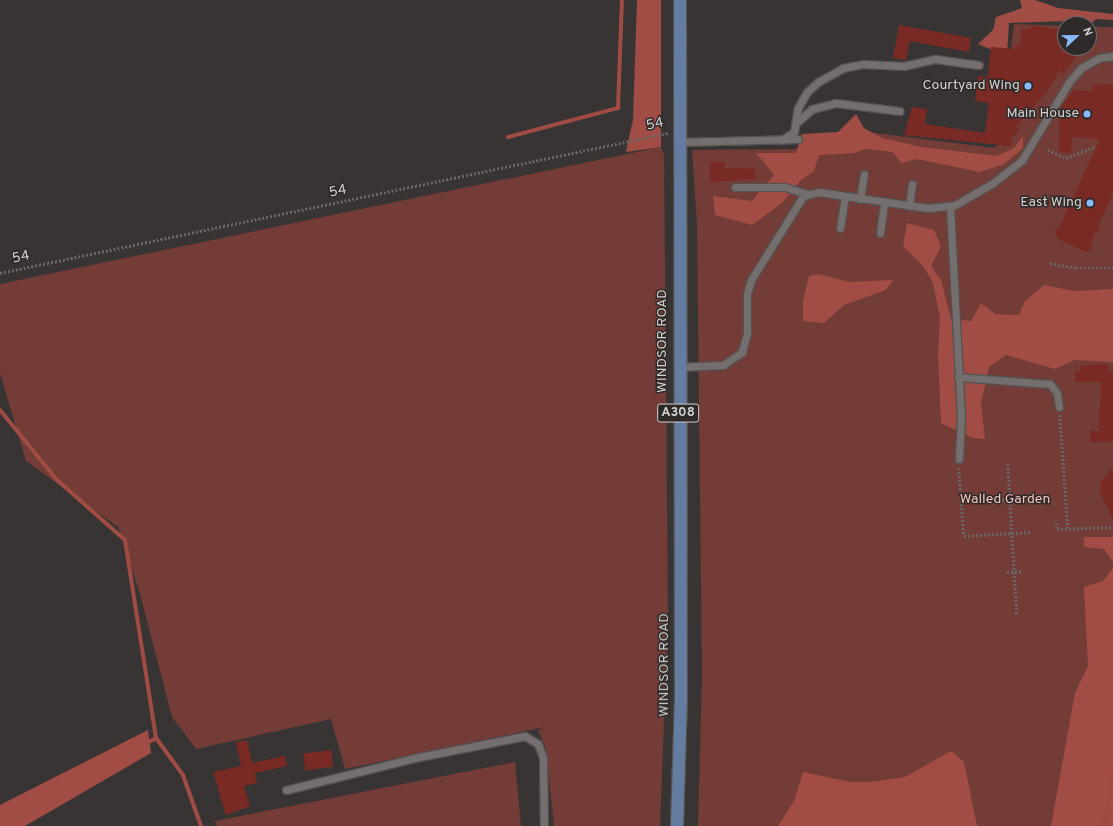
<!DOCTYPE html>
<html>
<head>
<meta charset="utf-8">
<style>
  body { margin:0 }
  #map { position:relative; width:1113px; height:826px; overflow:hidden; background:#393434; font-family:Overpass,sans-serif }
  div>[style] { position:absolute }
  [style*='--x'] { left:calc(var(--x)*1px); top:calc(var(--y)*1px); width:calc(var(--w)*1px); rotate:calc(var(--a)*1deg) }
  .green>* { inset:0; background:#743c36 }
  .forest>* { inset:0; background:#a14d45 }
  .water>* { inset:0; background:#a04c44 }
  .stream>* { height:4px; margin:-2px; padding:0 2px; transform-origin:2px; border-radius:2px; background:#a04c44 }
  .building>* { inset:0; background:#7a2a24; transform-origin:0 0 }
  .path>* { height:2.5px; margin-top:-1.25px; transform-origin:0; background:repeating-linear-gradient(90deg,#6b6666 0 2px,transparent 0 4px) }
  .roads { filter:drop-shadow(1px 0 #565251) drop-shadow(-1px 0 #565251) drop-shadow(0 1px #565251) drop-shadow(0 -1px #565251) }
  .lane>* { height:7px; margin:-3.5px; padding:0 3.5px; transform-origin:3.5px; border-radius:3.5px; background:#746f6e }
  .primary>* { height:12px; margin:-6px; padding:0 6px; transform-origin:6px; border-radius:6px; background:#637ca0 }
  .dots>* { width:11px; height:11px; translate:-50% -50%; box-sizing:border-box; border:2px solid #2f2a2a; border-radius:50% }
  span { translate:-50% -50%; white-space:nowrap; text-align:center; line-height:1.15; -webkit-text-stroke:3px #2f2a2a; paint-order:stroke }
  .shield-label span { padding:1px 3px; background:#2f2a2a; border:1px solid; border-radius:3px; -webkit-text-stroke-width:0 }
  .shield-label { font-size:13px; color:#d3d0d0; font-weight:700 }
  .poi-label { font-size:14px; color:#d3d0d0 }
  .right { translate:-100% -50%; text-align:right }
  .street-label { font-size:14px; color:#d3d0d0 }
  .park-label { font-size:14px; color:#f5c3bd }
  .north { position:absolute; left:1057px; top:16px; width:40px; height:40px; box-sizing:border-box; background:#2f2a2a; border:1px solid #716c6c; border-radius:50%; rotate:68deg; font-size:11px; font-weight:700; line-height:16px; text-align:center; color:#d3d0d0 }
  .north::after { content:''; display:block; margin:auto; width:14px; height:18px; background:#8abafc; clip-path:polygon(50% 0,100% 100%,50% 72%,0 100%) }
</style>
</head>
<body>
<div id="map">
  <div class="green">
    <div style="clip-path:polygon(1014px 24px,1065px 26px,1065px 48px,1089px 48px,1089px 27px,1113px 27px,1113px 773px,1103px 826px,698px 826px,702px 675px,697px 224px,692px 150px,804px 149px,875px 133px,995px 148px,999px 143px)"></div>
    <div style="clip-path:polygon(661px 147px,664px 155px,668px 616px,660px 826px,554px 826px,546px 749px,538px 730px,545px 727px,345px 769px,331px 719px,196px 749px,172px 717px,140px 594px,118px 527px,26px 461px,0 373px,0 284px)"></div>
    <div style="clip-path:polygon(515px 762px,521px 826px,217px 826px,215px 821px)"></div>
  </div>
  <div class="forest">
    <div style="clip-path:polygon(637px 0,661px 0,661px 147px,626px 152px,633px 120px)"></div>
    <div style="clip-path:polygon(1020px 0,1035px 0,1058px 8px,1113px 14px,1113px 20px,1096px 19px,1089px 25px,1066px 21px,1009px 23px,1007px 56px,978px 44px,993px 30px,996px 17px,1022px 8px)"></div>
    <div style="clip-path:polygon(856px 114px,864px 128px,882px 138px,921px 147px,997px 156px,1014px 148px,1023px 136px,1023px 148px,1004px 164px,980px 172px,917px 159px,901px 163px,893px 152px,866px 149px,854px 153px,819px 155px,814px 171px,801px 180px,782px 203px,752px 225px,715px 215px,713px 196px,752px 201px,774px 175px,756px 153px,796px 153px,802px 134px,838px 132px)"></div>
    <div style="clip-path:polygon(907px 223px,934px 230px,941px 246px,931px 266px,941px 280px,951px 319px,971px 321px,981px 303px,995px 314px,1019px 315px,1025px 301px,1044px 285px,1074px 291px,1113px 289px,1113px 362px,1075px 360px,1055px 369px,1006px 355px,989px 367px,981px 404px,985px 439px,973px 438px,941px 423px,938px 354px,940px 317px,933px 283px,923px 266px,903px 246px)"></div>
    <div style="clip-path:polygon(818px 274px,849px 282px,893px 280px,886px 290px,844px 305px,824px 323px,803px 321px,803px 301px,809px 276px)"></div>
    <div style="clip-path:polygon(1084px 537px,1113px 537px,1113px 562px,1104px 549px,1084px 547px)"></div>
    <div style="clip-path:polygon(1113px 568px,1113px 773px,1103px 826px,1051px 826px,1075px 693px,1088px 666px,1084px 587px,1103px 581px)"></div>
    <div style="clip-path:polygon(148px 730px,151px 753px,25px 826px,0 826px,0 805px)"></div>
    <div style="clip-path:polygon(951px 751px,964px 762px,977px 826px,778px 826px,794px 801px,803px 772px,850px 782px,871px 782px,905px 777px)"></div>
  </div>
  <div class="water">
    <div style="clip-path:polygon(1113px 773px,1113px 826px,1103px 826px)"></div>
  </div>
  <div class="stream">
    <div style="--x:508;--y:137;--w:114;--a:-14.8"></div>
    <div style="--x:618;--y:108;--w:108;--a:-87.9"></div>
    <div style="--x:0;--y:410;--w:89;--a:50.9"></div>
    <div style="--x:56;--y:479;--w:92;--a:41.5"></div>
    <div style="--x:125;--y:540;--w:200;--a:81.1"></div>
    <div style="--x:0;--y:821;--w:177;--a:-28"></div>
    <div style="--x:156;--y:738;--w:46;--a:53.9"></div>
    <div style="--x:183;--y:775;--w:54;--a:70.6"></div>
  </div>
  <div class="building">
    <div style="clip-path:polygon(899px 25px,971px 38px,969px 52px,910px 41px,906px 60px,893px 58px)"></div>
    <div style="clip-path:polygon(1031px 25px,1063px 30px,1065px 48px,1082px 48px,1061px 76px,1061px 68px,1048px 90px,1016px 127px,1019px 130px,1012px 137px,1010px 146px,904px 135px,912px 107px,927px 109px,925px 124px,985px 133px,989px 103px,975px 101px,978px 76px,988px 77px,991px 47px,1016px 49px,1016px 45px,1020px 45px,1021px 29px,1031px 29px)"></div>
    <div style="clip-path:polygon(1113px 84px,1113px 194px,1098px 226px,1100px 231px,1095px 232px,1091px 243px,1093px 248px,1086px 252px,1058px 239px,1054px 230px,1059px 228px,1100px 139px,1072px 137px,1071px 153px,1059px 152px,1060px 107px,1074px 90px,1093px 91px,1093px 85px)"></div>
    <div style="clip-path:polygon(710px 162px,725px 162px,725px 168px,755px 169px,756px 179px,710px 182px)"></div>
    <div style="clip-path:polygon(1098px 364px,1109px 365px,1109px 371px,1113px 371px,1113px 442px,1090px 442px,1090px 431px,1099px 431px,1101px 382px,1075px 382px,1075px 371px,1080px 371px,1080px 366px)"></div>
    <div style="clip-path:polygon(1113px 467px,1113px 520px,1100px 492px,1101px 482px)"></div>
    <div style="clip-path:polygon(247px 740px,252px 763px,285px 756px,287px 766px,255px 773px,257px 783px,244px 786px,250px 806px,226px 815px,213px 772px,241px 766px,236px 742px)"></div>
    <div style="left:331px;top:750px;width:17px;height:28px;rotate:83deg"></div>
  </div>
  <div class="path">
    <div style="--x:1048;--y:150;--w:20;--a:24"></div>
    <div style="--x:1066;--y:158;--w:31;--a:-21"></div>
    <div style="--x:1050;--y:263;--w:26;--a:11"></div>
    <div style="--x:1076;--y:268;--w:37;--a:0"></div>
    <div style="--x:0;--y:273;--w:683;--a:-11.84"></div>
    <div style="--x:658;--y:318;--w:7;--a:0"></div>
    <div style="--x:1060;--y:415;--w:113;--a:86"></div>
    <div style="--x:1008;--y:464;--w:152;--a:86.6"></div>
    <div style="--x:959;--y:468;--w:68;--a:85.8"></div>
    <div style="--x:964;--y:536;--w:68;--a:-3.4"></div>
    <div style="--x:982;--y:501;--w:64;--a:-4.5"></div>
    <div style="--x:1056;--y:523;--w:6;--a:81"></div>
    <div style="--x:1057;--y:529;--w:56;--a:-2"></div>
    <div style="--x:1007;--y:572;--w:16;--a:-4"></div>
  </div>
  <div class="roads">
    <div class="lane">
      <div style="--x:796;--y:123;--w:21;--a:-41"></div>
      <div style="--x:812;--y:109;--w:25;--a:-14"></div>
      <div style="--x:836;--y:103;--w:64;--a:7.2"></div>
      <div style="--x:782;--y:140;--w:14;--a:-34"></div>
      <div style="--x:794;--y:132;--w:24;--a:-81"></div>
      <div style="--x:798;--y:108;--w:18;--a:-61"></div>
      <div style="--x:807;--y:92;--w:15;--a:-42"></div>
      <div style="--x:818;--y:82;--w:29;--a:-29"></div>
      <div style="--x:843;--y:68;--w:20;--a:-11"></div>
      <div style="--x:863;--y:64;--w:41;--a:2.8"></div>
      <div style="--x:904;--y:66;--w:32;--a:-13"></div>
      <div style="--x:935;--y:59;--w:44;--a:7.8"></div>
      <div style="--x:681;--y:142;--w:117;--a:-1.5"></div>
      <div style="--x:735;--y:187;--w:50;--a:0"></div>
      <div style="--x:785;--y:187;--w:23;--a:18"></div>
      <div style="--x:860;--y:199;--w:25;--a:-81"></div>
      <div style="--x:909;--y:206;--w:22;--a:-82"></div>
      <div style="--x:950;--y:206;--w:209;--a:87"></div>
      <div style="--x:961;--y:415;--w:44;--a:92.6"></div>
      <div style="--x:840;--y:228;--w:32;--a:-81"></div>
      <div style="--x:880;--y:233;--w:29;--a:-82"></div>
      <div style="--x:678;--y:367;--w:45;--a:-2.5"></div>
      <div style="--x:723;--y:365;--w:23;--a:-34"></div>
      <div style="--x:742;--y:352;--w:20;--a:-75"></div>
      <div style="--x:747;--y:333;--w:39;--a:-90"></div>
      <div style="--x:747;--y:294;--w:15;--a:-74"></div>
      <div style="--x:751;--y:280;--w:99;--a:-58.2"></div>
      <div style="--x:803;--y:196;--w:16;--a:-14"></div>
      <div style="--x:819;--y:192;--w:110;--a:8.4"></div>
      <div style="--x:928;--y:208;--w:27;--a:-6"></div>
      <div style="--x:955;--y:205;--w:44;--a:-30.1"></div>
      <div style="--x:993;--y:183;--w:37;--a:-38"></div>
      <div style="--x:1022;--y:160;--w:91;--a:-58.9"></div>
      <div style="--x:1069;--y:82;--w:18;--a:-49"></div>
      <div style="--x:1081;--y:68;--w:21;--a:-29"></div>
      <div style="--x:1099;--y:58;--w:14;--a:-8"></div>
      <div style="--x:958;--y:377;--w:92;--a:4.4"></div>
      <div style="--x:1050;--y:384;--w:11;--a:52"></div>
      <div style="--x:1057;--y:393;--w:14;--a:82"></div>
      <div style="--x:286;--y:790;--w:132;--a:-14"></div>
      <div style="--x:414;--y:758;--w:113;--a:-11.2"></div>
      <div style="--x:525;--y:736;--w:15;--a:32"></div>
      <div style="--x:538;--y:744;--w:15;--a:70"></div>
      <div style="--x:543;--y:758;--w:68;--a:89.2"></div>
    </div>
    <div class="primary">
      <div style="--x:677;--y:826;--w:124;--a:-88.2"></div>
      <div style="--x:681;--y:702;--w:702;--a:-90.08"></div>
    </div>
  </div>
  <div class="dots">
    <div style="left:1028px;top:86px;background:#8abafc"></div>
    <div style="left:1087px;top:114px;background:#8abafc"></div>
    <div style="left:1090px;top:203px;background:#8abafc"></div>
  </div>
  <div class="shield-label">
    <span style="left:678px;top:413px">A308</span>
  </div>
  <div class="poi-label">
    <span class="right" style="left:1020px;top:86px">Courtyard Wing</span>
    <span class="right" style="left:1079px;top:114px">Main House</span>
    <span class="right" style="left:1082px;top:203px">East Wing</span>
  </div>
  <div class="street-label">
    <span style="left:655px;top:125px;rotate:-12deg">54</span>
    <span style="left:338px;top:192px;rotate:-12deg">54</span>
    <span style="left:21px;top:258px;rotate:-12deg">54</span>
    <span style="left:663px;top:341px;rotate:-90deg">WINDSOR ROAD</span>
    <span style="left:665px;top:665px;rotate:-90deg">WINDSOR ROAD</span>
  </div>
  <div class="park-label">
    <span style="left:1005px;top:500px">Walled Garden</span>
  </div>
  <div class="north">N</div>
</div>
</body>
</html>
